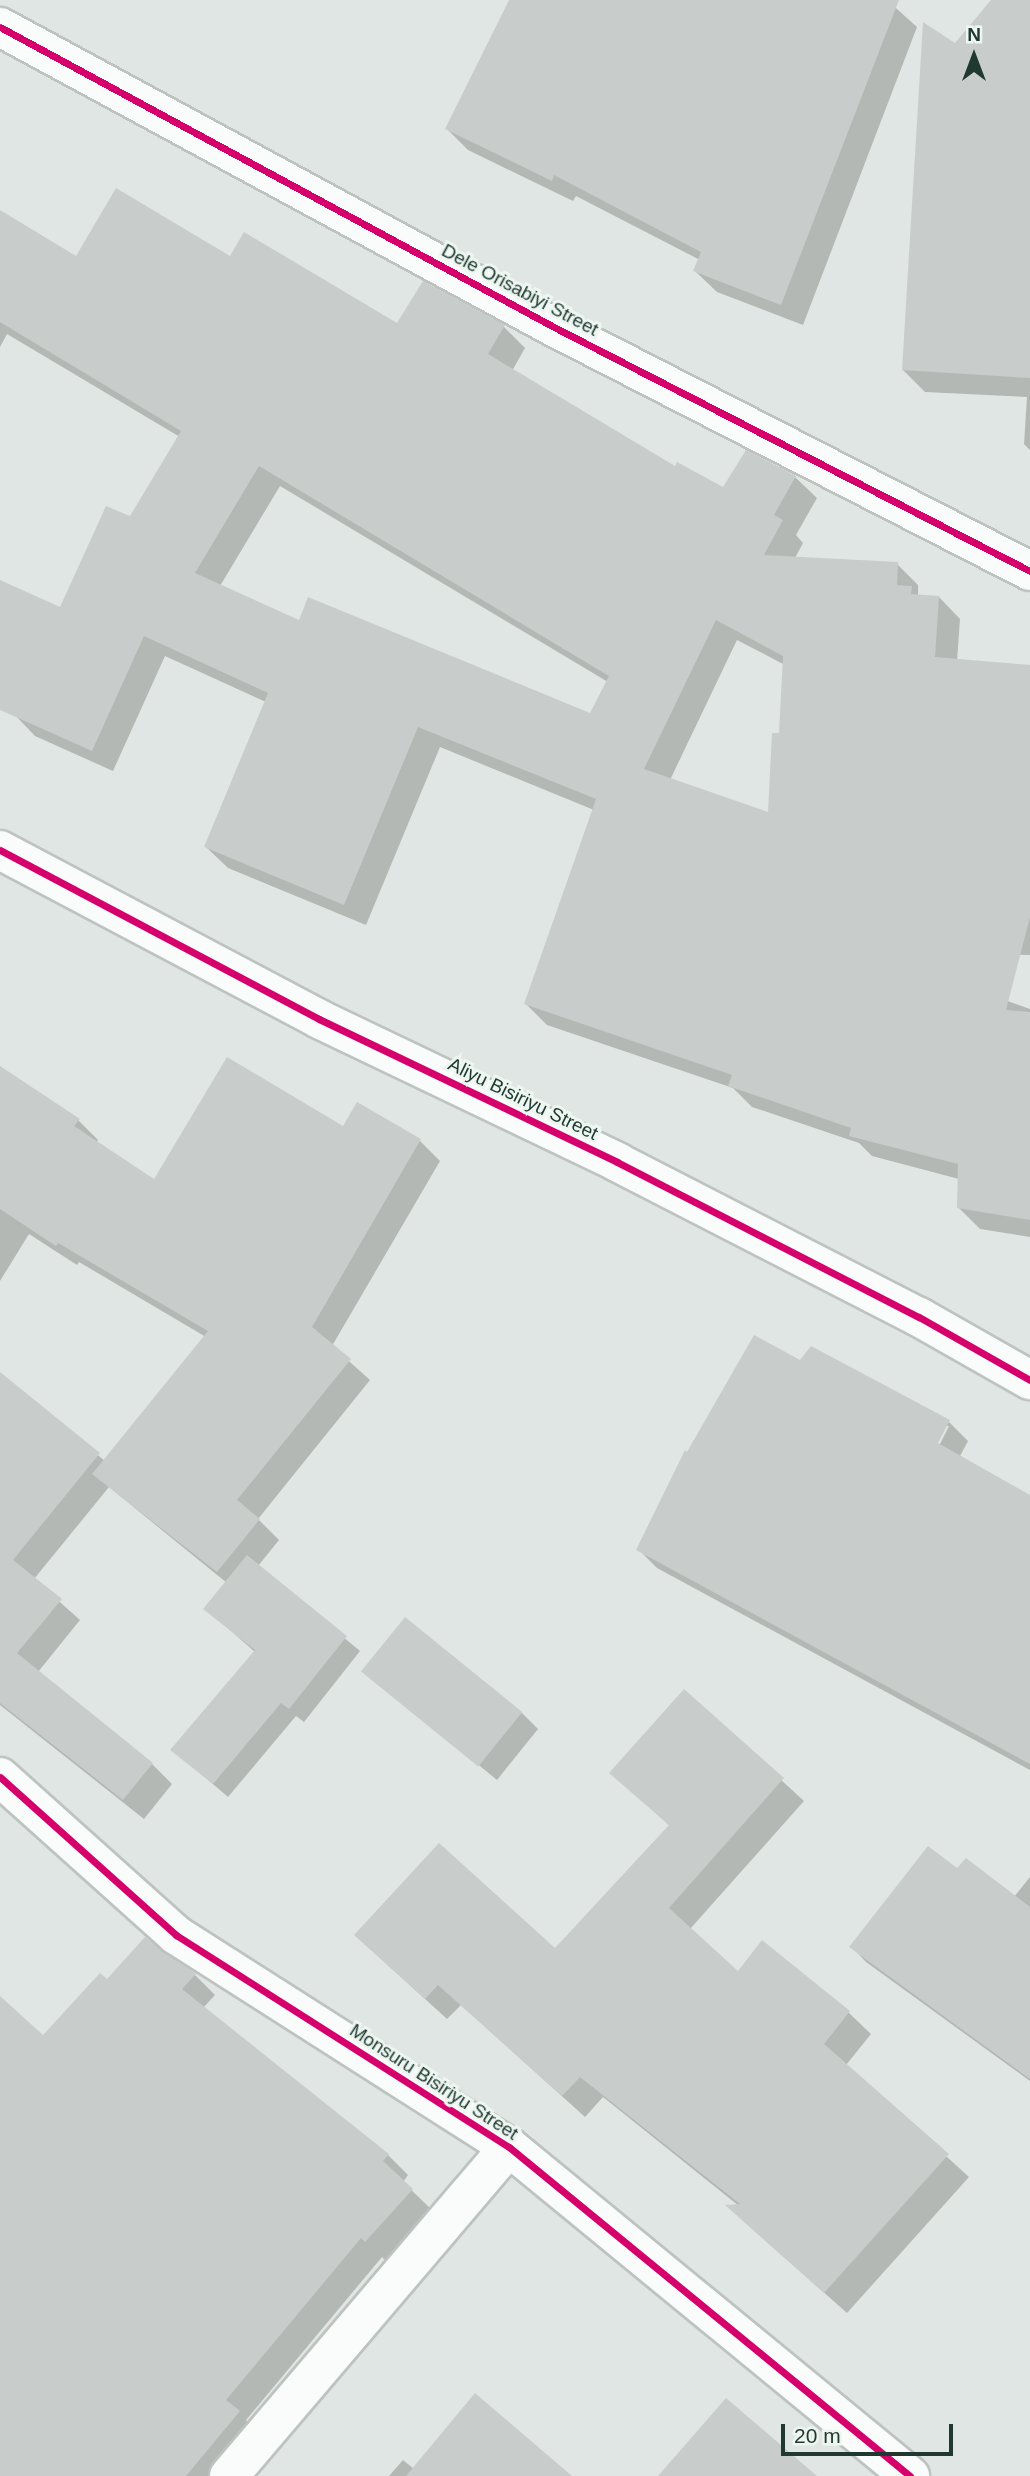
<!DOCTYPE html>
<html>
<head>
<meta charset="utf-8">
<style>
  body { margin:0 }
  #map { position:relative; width:1030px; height:2476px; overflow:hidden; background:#e0e6e3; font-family:Helvetica,sans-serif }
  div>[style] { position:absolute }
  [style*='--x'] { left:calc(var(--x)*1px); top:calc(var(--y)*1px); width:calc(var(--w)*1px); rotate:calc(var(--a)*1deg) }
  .shadow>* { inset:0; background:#0003 }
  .building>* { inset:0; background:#c8cdcb; transform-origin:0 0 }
  .roads { filter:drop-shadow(2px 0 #bdc3c0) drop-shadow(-2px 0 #bdc3c0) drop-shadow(0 2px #bdc3c0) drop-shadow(0 -2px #bdc3c0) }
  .minor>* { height:38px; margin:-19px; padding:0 19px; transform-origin:19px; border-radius:19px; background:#fafbfb }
  .cycleway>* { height:7px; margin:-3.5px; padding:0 3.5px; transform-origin:3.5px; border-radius:3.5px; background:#d6006c }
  span { translate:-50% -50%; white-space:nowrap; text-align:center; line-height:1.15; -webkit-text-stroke:6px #eef6f2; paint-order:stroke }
  .street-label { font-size:19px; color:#1f3931 }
  .north { position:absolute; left:939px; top:21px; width:70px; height:70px; -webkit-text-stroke:5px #eef6f2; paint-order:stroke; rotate:0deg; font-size:19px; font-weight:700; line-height:28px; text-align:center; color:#1f3931 }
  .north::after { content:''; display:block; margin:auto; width:24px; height:32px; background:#1f3931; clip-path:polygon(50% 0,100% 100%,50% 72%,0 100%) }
  .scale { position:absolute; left:781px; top:2424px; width:172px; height:32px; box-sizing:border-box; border:4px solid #1f3931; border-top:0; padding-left:9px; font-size:21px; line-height:24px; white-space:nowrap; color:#1f3931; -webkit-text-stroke:5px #eef6f2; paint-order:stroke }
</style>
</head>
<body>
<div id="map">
  <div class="shadow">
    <div style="clip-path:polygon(511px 0,887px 0,917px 27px,803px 325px,717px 292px,695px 271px,700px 260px,576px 196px,573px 201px,468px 150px,447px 129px)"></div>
    <div style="clip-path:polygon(993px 0,1030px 0,1030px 450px,1024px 444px,1027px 397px,925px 392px,903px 370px,955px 45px)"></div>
    <div style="clip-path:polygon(evenodd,0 212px,76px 258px,231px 258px,397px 325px,423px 283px,504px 327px,525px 348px,512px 371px,676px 469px,724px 490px,746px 452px,795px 477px,817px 498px,796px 535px,803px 543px,795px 558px,897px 564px,918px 585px,918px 595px,939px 597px,960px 619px,957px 661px,1030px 666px,1030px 955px,920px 953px,993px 996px,1030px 1009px,1030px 1237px,980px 1229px,959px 1208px,959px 1179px,872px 1156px,859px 1143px,752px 1107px,733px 1088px,547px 1025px,526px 1004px,594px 810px,440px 747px,366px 925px,228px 868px,206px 847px,266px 702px,165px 656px,113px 771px,35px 736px,14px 714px,0 668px,0 582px,61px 609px,130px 519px,180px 437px,7px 334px,0 347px,0 212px,280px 486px,608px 682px,591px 715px,300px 622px,220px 586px,280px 486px,0 212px,737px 640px,785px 665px,781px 735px,770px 814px,670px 780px,737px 640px)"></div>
    <div style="clip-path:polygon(0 1098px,78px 1120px,98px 1140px,96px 1143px,154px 1182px,344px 1128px,420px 1141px,440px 1161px,332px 1346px,370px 1380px,258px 1519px,279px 1540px,258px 1566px,360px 1651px,304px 1722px,296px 1716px,228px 1797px,173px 1750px,255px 1652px,206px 1609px,227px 1583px,109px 1487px,34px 1579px,80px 1620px,38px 1672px,152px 1764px,172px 1784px,144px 1819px,0 1705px,0 1375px,105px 1461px,206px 1337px,79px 1262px,77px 1265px,29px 1234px,0 1281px)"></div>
    <div style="clip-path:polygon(evenodd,801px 1362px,949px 1422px,968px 1441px,960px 1456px,1030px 1497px,1030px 1770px,657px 1568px,638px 1549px,688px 1454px,801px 1362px,945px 1426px,949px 1426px,936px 1452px,933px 1450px,945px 1426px)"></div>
    <div style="clip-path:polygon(364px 1671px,522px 1713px,538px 1729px,497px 1780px)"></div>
    <div style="clip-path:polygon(684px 1691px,804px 1801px,690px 1929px,738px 1973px,763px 1943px,849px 2013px,871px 2034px,846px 2065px,969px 2177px,847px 2313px,749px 2226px,739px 2206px,603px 2097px,585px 2117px,461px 2005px,447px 2019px,378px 1956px,555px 1951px,670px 1826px,612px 1773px)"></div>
    <div style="clip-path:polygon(958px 1870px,1014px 1897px,1030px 1877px,1030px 2081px,866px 1962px,852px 1947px)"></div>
    <div style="clip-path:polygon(195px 1975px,215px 1995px,203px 2008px,388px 2155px,408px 2175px,403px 2182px,432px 2210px,386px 2261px,382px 2257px,246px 2420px,259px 2433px,223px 2476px,0 2476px,0 1998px,44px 2037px,107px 1981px)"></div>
    <div style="clip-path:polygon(403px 2460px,414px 2469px,567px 2476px,389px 2476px)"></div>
  </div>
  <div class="building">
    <div style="clip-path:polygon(509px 0,899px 0,781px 305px,693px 271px,701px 252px,554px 175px,552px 181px,445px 129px)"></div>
    <div style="clip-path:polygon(991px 0,1030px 0,1030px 378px,902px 370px,923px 22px,955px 43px)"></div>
    <div style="clip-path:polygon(evenodd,116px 188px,230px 256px,244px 232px,397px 323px,423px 281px,505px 325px,488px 354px,675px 466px,677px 462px,723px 487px,746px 450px,796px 476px,774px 515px,783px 520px,764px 555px,898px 562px,897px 585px,912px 586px,911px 594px,939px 596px,935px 657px,1030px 665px,1030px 917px,1006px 1010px,1030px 1012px,1030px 1220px,957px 1208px,958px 1164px,849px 1136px,851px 1128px,728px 1086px,732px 1075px,524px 1004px,596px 799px,418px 727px,344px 905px,204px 847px,268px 693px,144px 636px,92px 751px,0 710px,0 580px,60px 607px,106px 506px,130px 516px,181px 431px,0 322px,0 210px,76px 256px,116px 188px,259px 466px,609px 676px,590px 713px,308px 597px,299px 620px,195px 573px,259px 466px,116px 188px,716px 620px,783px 656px,779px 733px,772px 733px,768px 812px,644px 769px,716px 620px)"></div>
    <div style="clip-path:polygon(227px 1057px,343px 1126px,357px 1102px,421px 1139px,312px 1327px,351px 1359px,237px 1500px,260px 1519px,217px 1572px,92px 1474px,208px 1331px,58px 1243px,56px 1246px,0 1209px,0 1066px,80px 1119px,74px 1126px,154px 1179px)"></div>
    <div style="clip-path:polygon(754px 1335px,800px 1360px,811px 1346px,950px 1420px,938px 1443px,1030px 1495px,1030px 1764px,636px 1550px,685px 1450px,687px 1452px)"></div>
    <div style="clip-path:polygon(0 1372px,100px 1453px,13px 1560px,62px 1599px,17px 1653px,153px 1763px,123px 1800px,0 1703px)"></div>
    <div style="clip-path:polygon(247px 1555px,347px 1636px,289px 1709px,281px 1703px,213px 1784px,170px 1750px,255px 1650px,203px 1609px)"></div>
    <div style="left:405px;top:1617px;width:151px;height:70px;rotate:39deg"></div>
    <div style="clip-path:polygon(684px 1689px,784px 1778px,669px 1908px,738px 1971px,762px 1940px,850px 2011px,824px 2044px,949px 2154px,824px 2293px,725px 2205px,740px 2204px,580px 2077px,562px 2096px,438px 1985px,425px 1999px,354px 1935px,439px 1843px,555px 1948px,669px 1825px,609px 1773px)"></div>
    <div style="clip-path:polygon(928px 1846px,957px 1868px,966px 1858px,1030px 1907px,1030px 2079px,849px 1947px)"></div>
    <div style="clip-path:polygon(145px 1937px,196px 1974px,182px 1989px,389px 2154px,383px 2161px,413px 2189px,365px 2242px,361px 2238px,226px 2400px,240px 2411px,186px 2476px,0 2476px,0 1996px,43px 2035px,100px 1973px,107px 1979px)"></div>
    <div style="clip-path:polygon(475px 2393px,572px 2476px,406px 2476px)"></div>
    <div style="clip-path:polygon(726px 2398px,817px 2476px,658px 2476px)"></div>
  </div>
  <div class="roads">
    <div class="minor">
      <div style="--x:0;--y:27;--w:628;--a:28.44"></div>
      <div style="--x:552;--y:326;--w:537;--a:27.14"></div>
      <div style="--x:0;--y:850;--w:361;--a:27.9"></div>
      <div style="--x:319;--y:1019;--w:331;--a:25.6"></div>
      <div style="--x:617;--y:1162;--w:339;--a:27.2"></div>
      <div style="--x:919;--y:1317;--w:128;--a:29.6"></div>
      <div style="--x:0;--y:1777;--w:237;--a:41.9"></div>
      <div style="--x:176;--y:1935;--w:395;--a:32.5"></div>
      <div style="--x:509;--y:2147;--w:519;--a:39.37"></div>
      <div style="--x:229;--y:2476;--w:432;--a:-49.6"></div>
    </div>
  </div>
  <div class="cycleway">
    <div style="--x:0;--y:27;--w:628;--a:28.44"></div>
    <div style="--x:552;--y:326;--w:537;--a:27.14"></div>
    <div style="--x:0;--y:850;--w:361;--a:27.9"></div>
    <div style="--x:319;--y:1019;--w:331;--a:25.6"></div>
    <div style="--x:617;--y:1162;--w:339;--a:27.2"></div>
    <div style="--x:919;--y:1317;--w:128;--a:29.6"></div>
    <div style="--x:0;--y:1777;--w:237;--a:41.9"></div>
    <div style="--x:176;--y:1935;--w:395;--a:32.5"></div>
    <div style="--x:509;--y:2147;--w:519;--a:39.37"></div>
  </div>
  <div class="street-label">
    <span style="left:520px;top:290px;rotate:28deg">Dele Orisabiyi Street</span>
    <span style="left:523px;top:1099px;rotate:26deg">Aliyu Bisiriyu Street</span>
    <span style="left:434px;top:2082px;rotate:33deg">Monsuru Bisiriyu Street</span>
  </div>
  <div class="north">N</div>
  <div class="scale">20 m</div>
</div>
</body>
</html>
